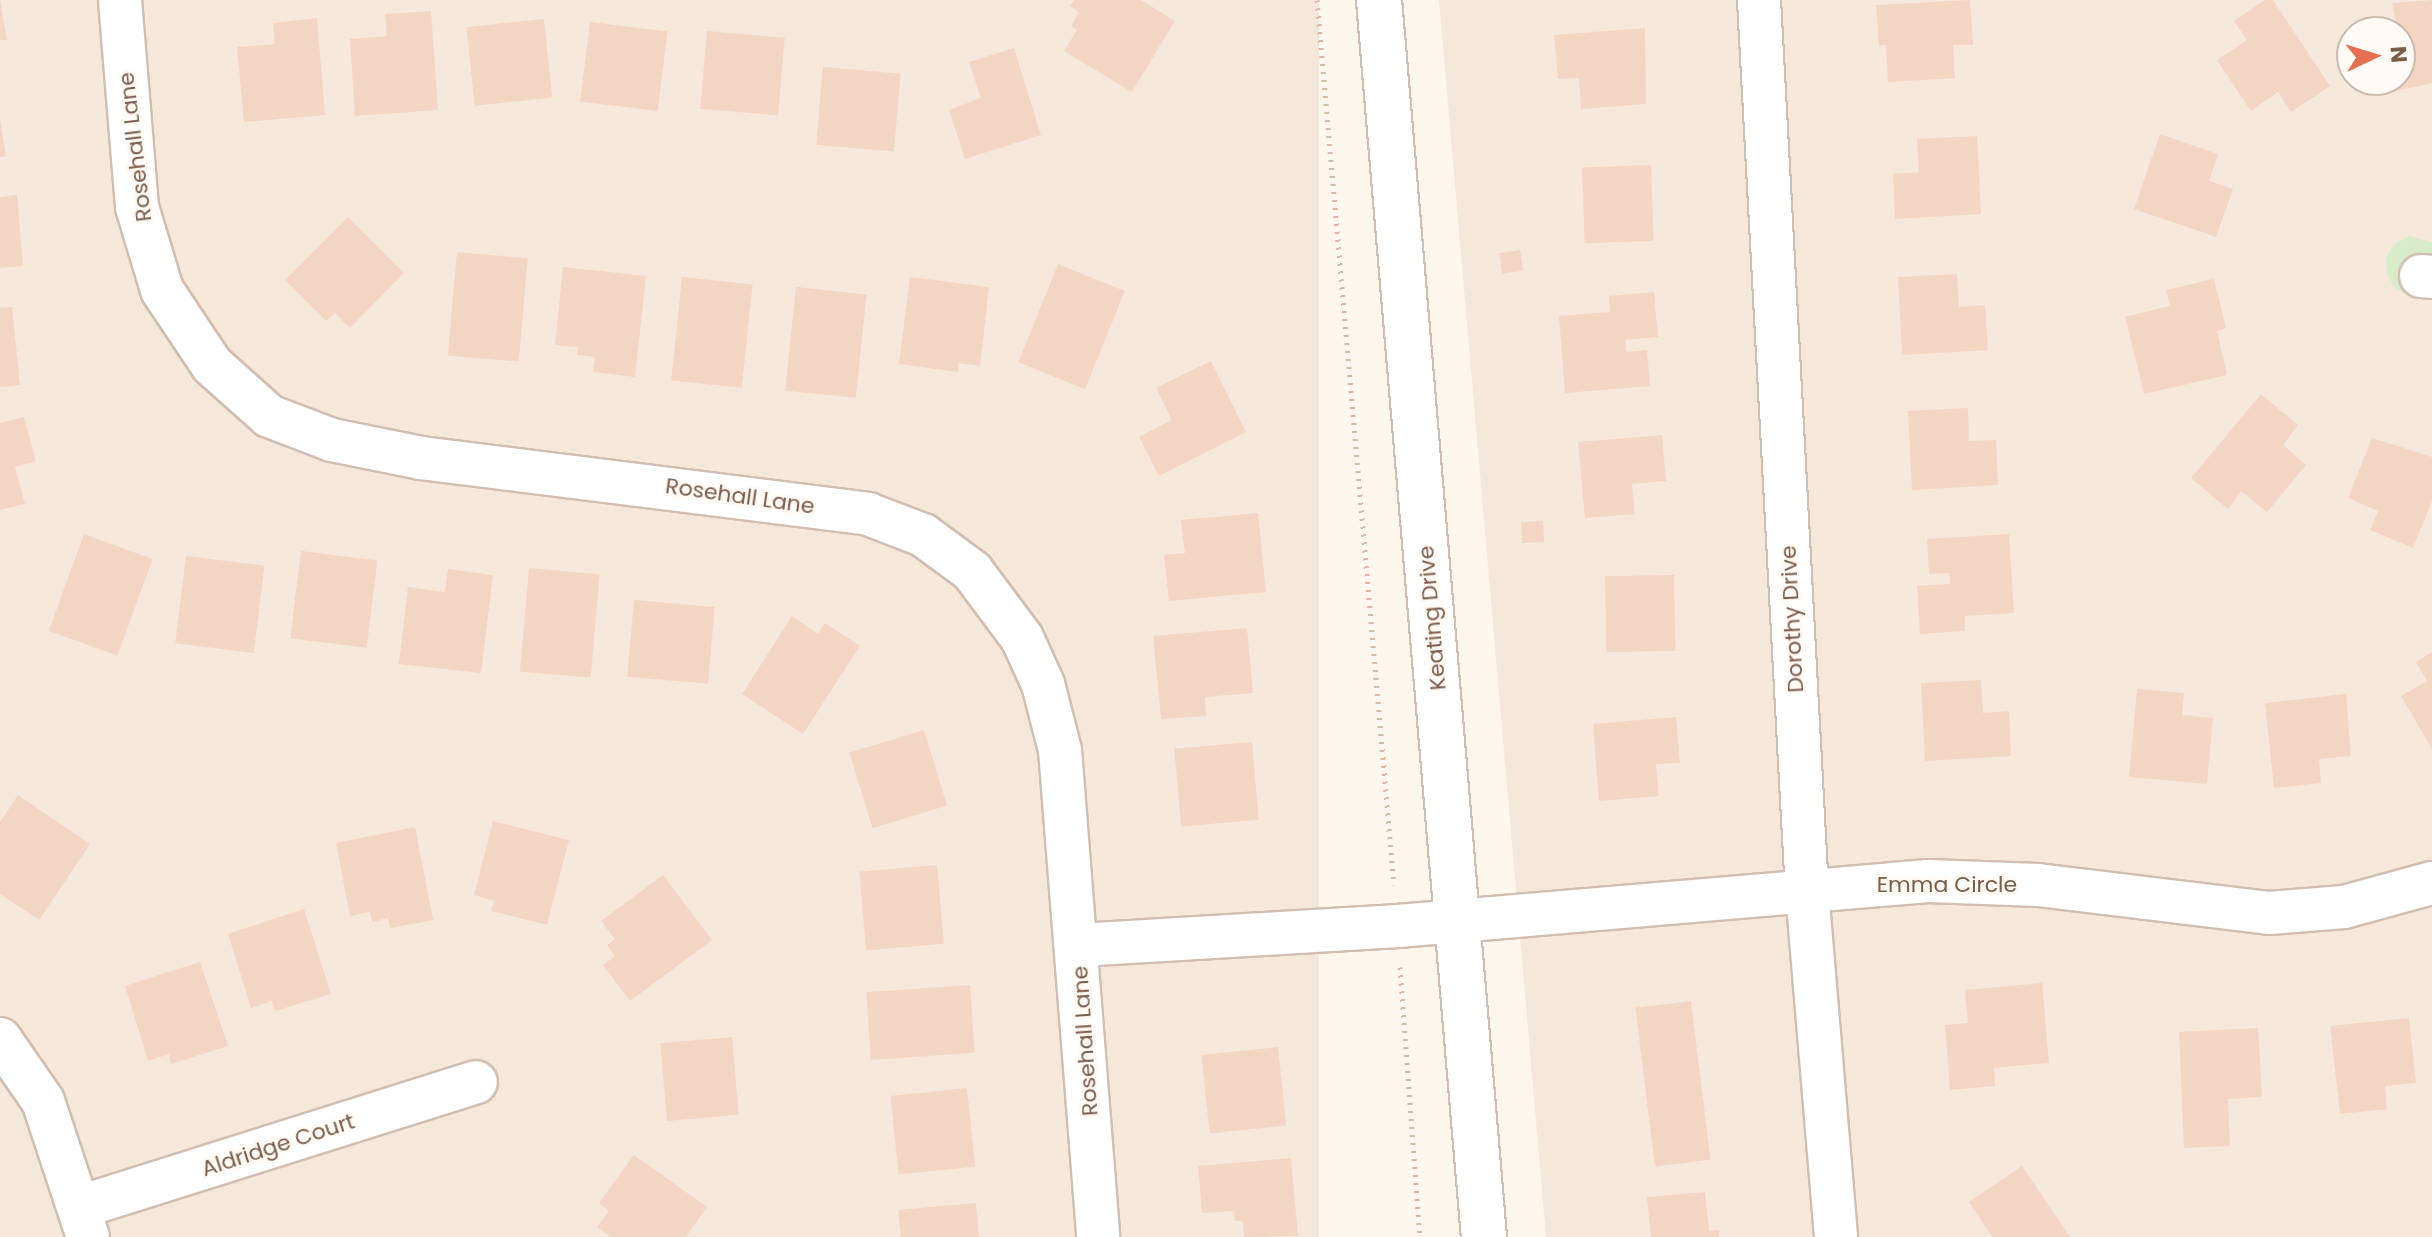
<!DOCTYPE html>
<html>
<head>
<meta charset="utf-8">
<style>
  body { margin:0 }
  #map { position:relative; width:2432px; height:1237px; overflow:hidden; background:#fdf6ec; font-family:Poppins,sans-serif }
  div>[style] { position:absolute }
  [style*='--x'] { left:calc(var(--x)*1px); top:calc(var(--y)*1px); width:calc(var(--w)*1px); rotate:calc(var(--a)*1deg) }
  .residential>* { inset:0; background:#f5e8da; transform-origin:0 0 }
  .green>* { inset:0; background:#d8ecc9 }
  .building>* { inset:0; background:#f3d5c3; transform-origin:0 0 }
  .path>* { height:5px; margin-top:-2.5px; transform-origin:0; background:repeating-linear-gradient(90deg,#d9b8a5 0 2px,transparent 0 8px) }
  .roads { filter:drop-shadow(2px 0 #d1beb0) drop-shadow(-2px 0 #d1beb0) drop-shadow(0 2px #d1beb0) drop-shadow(0 -2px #d1beb0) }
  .street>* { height:42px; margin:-21px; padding:0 21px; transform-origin:21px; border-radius:21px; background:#fff }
  .secondary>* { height:44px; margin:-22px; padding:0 22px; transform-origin:22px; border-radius:22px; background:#fff }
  span { translate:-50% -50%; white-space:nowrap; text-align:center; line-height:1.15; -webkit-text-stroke:6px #fffaf3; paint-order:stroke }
  .street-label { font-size:22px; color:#7a5c4d }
  .north { position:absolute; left:2336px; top:16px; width:80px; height:80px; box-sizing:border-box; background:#fffaf3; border:2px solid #cabbb1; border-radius:50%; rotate:86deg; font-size:22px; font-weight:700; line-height:32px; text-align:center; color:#7a5c4d }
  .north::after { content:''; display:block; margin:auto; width:28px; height:36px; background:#e76f51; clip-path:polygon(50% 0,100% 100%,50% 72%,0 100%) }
</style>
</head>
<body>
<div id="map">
  <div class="residential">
    <div style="left:0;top:0;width:1319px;height:1237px"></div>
    <div style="clip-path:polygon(evenodd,1439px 0,2432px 0,2432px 1237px,1546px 1237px,1439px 0,2352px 32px,2400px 32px,2400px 80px,2352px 80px,2352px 32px)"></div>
  </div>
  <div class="green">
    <div style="clip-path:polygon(2409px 236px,2432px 242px,2432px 289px,2412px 296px,2396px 289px,2387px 275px,2386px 258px,2394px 244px)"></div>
  </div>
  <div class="building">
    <div style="clip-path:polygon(0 0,7px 40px,0 40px)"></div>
    <div style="clip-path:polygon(1074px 0,1141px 0,1175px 21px,1132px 92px,1064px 51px,1077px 30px,1071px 26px,1079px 12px,1070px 6px)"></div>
    <div style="clip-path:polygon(1970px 0,1973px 45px,1953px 45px,1955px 78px,1888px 82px,1886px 45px,1879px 46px,1876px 5px)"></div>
    <div style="clip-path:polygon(2265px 0,2273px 0,2330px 86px,2291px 112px,2278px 92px,2251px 111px,2217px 60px,2247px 40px,2234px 21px)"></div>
    <div style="clip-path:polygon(2432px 0,2432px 83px,2378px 95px,2375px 80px,2400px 80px,2400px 32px,2364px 30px,2396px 22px,2392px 3px)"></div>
    <div style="clip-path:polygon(431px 11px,438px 110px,355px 116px,350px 39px,387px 36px,385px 14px)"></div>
    <div style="clip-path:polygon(317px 18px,325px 115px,244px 122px,237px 47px,275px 44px,273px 23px)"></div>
    <div style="left:544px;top:19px;width:79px;height:78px;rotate:84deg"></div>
    <div style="left:590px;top:22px;width:78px;height:80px;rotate:7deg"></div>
    <div style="clip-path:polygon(1645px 28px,1646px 104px,1581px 109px,1579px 78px,1558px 79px,1554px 35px)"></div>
    <div style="left:707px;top:31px;width:78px;height:78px;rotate:5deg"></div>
    <div style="clip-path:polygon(1014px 48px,1041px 135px,965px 159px,949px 110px,981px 98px,969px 62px)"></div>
    <div style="left:823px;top:67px;width:78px;height:78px;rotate:5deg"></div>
    <div style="clip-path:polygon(0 120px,6px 157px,0 157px)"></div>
    <div style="clip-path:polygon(2160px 134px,2218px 154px,2209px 181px,2233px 189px,2216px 237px,2134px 209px)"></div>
    <div style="clip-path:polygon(1977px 136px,1981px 214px,1895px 219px,1893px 174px,1919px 172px,1917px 139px)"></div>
    <div style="left:1651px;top:165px;width:76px;height:69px;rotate:88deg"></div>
    <div style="clip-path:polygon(17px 195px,23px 266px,0 268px,0 197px)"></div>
    <div style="clip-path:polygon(348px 217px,404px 273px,350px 328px,335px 313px,326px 321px,285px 280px)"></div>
    <div style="left:1520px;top:250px;width:21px;height:21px;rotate:82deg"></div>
    <div style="left:457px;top:252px;width:71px;height:104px;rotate:5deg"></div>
    <div style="left:1058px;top:264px;width:72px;height:106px;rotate:22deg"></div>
    <div style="clip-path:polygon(563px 267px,646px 276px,635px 377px,593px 372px,595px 357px,577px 355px,578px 347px,555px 345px)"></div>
    <div style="clip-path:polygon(1957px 274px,1959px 307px,1985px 305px,1988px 350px,1902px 355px,1898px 277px)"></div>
    <div style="left:682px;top:277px;width:71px;height:104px;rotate:6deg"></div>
    <div style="clip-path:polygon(910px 277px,989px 287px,980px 366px,958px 363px,958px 372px,899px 364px)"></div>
    <div style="clip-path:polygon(2214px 279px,2226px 328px,2217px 331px,2227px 375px,2144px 394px,2125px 317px,2170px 306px,2166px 290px)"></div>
    <div style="left:796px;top:287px;width:71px;height:104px;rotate:6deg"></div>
    <div style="clip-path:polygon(1654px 292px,1658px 337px,1625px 340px,1626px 352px,1647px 350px,1650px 386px,1565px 393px,1559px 316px,1610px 312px,1609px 296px)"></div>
    <div style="clip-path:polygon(12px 307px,20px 385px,0 387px,0 308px)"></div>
    <div style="clip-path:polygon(1211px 361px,1246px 432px,1159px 476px,1139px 437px,1172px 420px,1156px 388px)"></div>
    <div style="clip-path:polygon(2261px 394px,2298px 425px,2283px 445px,2306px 465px,2267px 512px,2241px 491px,2228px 509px,2191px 478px)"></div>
    <div style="clip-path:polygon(1968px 408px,1969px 441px,1996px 440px,1998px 485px,1912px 490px,1908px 411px)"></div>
    <div style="clip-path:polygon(24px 417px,36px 461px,15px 467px,25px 504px,0 510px,0 423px)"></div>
    <div style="clip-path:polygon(1662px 435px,1666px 481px,1632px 484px,1635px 514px,1585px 518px,1578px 442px)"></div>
    <div style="clip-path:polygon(2372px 438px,2432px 457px,2432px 501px,2413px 548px,2370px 530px,2378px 511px,2348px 498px)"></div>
    <div style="clip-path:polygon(1258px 513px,1266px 592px,1169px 601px,1164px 555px,1185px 553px,1181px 520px)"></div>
    <div style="left:1543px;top:521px;width:21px;height:22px;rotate:87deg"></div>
    <div style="left:84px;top:534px;width:73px;height:103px;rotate:20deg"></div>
    <div style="clip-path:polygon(2009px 534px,2014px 613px,1965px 616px,1965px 631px,1920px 634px,1917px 586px,1950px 584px,1949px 573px,1929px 574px,1927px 539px)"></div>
    <div style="left:301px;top:551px;width:77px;height:88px;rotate:7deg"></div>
    <div style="left:186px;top:556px;width:79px;height:88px;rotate:7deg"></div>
    <div style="left:529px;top:568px;width:71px;height:104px;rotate:5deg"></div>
    <div style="clip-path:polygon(448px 569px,493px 575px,481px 673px,399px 664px,408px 587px,445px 592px)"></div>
    <div style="left:1674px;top:575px;width:76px;height:69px;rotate:89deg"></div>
    <div style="left:634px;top:600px;width:81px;height:77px;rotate:5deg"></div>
    <div style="clip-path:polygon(792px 616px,818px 634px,825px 623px,860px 646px,803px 734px,742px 694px)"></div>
    <div style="clip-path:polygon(1247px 628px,1253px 693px,1205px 697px,1206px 716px,1161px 719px,1153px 636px)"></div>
    <div style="clip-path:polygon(2432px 652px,2432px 749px,2401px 696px,2427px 681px,2416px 662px)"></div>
    <div style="clip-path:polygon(1981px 680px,1983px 713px,2009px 711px,2011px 756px,1925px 761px,1921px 683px)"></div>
    <div style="clip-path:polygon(2137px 689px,2184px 693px,2182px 715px,2213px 718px,2207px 784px,2129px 777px)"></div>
    <div style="clip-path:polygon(2346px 694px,2351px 756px,2319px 759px,2321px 783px,2274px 788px,2265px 703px)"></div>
    <div style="clip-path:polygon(1676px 717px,1680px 763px,1656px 764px,1659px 796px,1599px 801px,1593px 724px)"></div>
    <div style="left:924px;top:730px;width:79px;height:78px;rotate:73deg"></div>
    <div style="left:1252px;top:742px;width:78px;height:78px;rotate:85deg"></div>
    <div style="clip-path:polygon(18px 795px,90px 844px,39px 920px,0 894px,0 822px)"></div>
    <div style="clip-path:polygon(493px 821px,569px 840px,547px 925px,491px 911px,494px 901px,474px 895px)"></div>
    <div style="clip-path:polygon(415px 827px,433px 920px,390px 928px,388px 918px,372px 922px,370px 912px,350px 916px,336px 843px)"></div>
    <div style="left:937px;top:865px;width:79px;height:78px;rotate:85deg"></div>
    <div style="clip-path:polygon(663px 875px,712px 940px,630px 1001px,603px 965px,615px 956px,607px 945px,615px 939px,601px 921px)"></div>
    <div style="clip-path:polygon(304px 909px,331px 994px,275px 1011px,272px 1001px,251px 1008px,228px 934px)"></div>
    <div style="clip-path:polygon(200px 962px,228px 1046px,171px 1064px,169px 1054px,148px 1061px,125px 986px)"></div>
    <div style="clip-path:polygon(2042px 983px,2049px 1063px,1994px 1068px,1995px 1086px,1950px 1090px,1945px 1025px,1968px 1023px,1965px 990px)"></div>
    <div style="left:970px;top:985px;width:68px;height:104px;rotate:86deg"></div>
    <div style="left:1691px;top:1001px;width:160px;height:56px;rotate:83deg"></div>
    <div style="clip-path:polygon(2409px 1018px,2416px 1083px,2385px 1086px,2387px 1109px,2340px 1114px,2330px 1026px)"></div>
    <div style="clip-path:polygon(2258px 1028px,2262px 1097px,2228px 1099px,2230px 1146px,2184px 1148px,2179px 1032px)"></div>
    <div style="left:732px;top:1037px;width:78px;height:72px;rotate:85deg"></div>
    <div style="left:1278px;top:1047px;width:79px;height:77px;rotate:84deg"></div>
    <div style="left:967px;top:1088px;width:79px;height:77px;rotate:84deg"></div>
    <div style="clip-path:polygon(634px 1155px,707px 1207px,686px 1237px,611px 1237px,597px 1227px,609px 1211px,599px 1203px)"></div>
    <div style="clip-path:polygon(1291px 1158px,1298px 1236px,1244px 1237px,1243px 1221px,1235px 1221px,1234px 1211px,1202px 1213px,1198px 1166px)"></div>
    <div style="clip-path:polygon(2022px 1166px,2070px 1237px,1992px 1237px,1969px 1202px)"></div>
    <div style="clip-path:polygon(1705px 1192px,1709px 1231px,1719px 1230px,1719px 1237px,1651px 1237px,1647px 1197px)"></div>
    <div style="clip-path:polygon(976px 1203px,979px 1237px,901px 1237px,898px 1210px)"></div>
  </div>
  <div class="path">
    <div style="--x:1317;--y:0;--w:888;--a:85.03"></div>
    <div style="--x:1400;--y:967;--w:271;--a:85.8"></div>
  </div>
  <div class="roads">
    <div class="street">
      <div style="--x:120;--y:0;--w:208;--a:85.3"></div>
      <div style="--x:137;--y:207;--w:87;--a:73.2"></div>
      <div style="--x:162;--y:290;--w:90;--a:56.3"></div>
      <div style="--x:212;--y:365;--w:76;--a:41.8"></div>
      <div style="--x:269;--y:416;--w:67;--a:20.9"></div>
      <div style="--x:332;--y:440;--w:91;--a:11.4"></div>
      <div style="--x:421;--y:458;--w:450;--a:7.1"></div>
      <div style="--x:868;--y:514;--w:59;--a:20.9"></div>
      <div style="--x:923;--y:535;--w:61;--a:36.3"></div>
      <div style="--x:972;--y:571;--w:84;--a:53.3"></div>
      <div style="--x:1022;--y:638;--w:51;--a:65.5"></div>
      <div style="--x:1043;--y:684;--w:68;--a:75.6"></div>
      <div style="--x:1060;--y:750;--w:488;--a:85.5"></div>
      <div style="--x:1759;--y:0;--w:892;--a:86.92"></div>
      <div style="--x:1807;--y:891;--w:347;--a:85.2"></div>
      <div style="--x:2421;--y:276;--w:11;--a:5"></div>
      <div style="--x:1079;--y:945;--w:320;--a:-3.4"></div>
      <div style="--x:1398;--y:926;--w:532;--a:-4.85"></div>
      <div style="--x:1928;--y:881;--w:110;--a:2.1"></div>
      <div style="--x:2038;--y:885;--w:233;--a:6.9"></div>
      <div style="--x:2269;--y:913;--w:75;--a:-4.6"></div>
      <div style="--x:2344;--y:907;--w:91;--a:-15.3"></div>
      <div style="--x:0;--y:1039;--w:75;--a:55.3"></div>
      <div style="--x:43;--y:1101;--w:143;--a:71.7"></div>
      <div style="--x:80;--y:1207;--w:415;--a:-17.5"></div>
    </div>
    <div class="secondary">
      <div style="--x:1379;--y:0;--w:1241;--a:85.15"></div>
    </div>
  </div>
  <div class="street-label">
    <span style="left:135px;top:147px;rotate:-97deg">Rosehall Lane</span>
    <span style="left:740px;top:496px;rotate:8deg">Rosehall Lane</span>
    <span style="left:1432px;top:618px;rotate:-95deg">Keating Drive</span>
    <span style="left:1792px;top:619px;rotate:-93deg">Dorothy Drive</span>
    <span style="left:1947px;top:885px">Emma Circle</span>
    <span style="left:1085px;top:1041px;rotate:-94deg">Rosehall Lane</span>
    <span style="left:278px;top:1145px;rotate:-18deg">Aldridge Court</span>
  </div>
  <div class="north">N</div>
</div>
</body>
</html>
